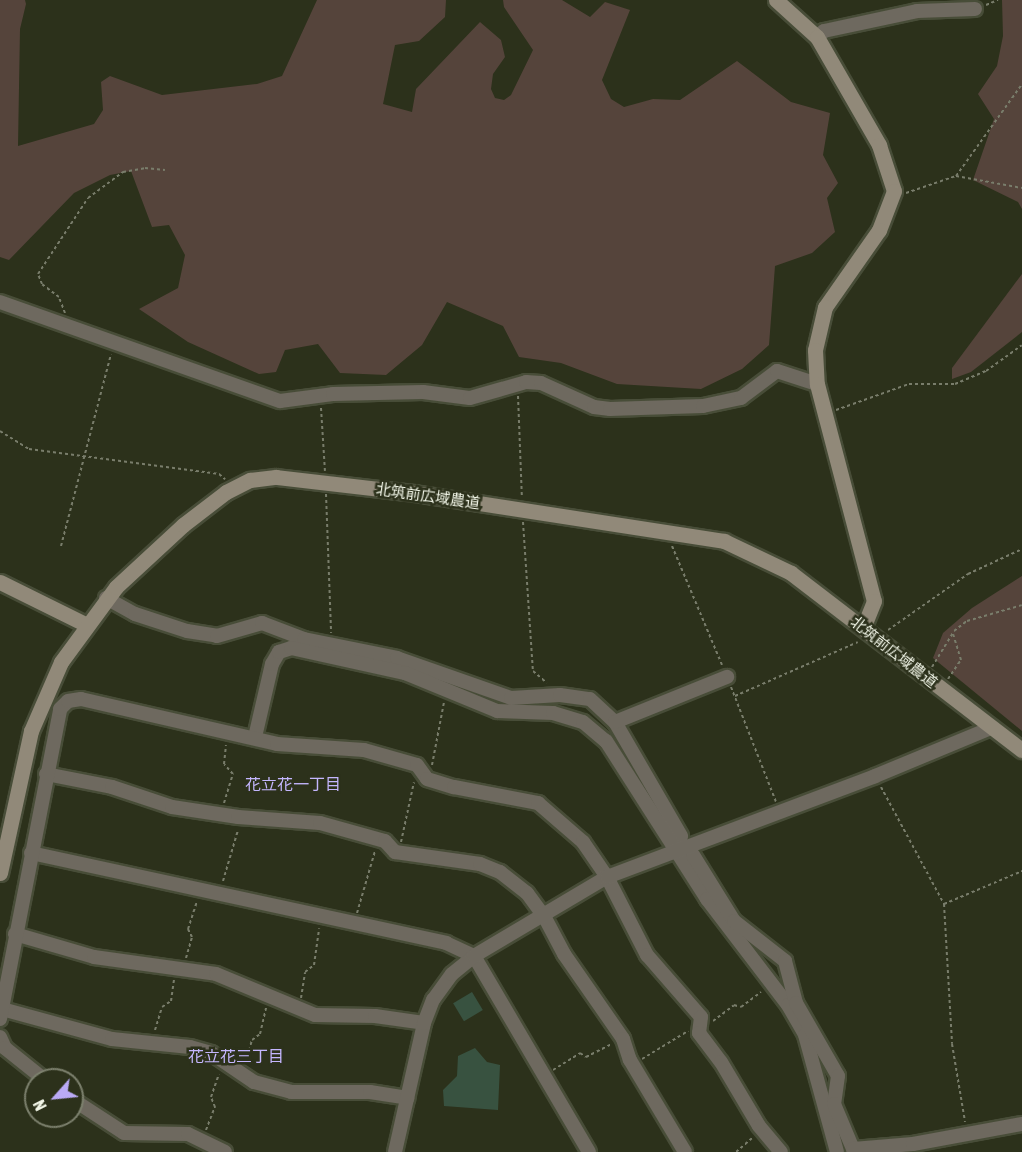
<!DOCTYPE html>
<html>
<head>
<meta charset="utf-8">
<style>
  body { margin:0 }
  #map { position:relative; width:1022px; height:1152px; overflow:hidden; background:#2c311b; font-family:"Asap Condensed","Noto Sans JP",sans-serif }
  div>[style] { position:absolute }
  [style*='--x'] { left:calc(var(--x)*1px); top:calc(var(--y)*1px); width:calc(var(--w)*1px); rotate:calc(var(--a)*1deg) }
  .green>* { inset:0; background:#55443b }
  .building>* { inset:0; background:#385240; transform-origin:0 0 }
  .path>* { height:2px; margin-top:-1px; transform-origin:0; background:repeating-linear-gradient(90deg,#797d6b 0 3px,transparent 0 6px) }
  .roads { filter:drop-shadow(2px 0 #484d38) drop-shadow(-2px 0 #484d38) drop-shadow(0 2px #484d38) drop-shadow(0 -2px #484d38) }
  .street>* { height:14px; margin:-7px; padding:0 7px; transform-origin:7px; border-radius:7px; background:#6e695f }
  .secondary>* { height:15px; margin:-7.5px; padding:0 7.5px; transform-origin:7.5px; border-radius:7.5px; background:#918979 }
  span { translate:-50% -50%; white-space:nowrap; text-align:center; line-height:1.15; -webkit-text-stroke:5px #2c311b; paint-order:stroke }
  .street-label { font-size:15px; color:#f3f7e9 }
  .neighbourhood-label { font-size:16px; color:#c4b6fe }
  .north { position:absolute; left:24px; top:1068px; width:60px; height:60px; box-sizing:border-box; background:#2c311b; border:2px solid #7c806d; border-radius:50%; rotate:243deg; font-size:16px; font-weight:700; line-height:24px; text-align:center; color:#f3f7e9 }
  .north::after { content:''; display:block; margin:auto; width:21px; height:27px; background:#baaaf6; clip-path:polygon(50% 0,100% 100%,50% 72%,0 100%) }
</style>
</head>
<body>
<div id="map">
  <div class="green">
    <div style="clip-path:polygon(0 0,25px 0,26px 4px,20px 29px,18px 146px,94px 124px,103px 110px,101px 82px,110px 76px,162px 95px,257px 84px,282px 76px,317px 0,446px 0,445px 17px,419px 41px,395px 45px,383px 104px,412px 112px,416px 89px,480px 22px,501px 40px,505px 57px,493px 74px,491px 89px,495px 98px,504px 100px,511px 95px,533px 50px,504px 7px,503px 0,562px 0,590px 17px,605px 2px,630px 10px,602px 80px,611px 99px,624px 107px,653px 99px,680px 100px,737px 61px,791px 102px,830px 113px,823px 155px,838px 183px,827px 198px,835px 232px,812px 253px,775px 266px,769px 345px,742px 369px,701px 389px,617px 384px,561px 363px,519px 357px,503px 326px,447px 302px,422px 345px,386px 375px,340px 373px,318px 344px,285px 350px,276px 372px,259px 374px,188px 342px,139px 309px,178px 288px,185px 255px,169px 225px,152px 227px,131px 171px,110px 175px,74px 193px,9px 260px,0 257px)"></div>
    <div style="clip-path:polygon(1002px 0,1022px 0,1022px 209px,1018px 202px,973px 180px,994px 119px,978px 94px,997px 66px,1003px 36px)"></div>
    <div style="clip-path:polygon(1022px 274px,1022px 332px,971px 372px,952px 379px,952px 368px)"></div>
    <div style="clip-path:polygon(1022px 576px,1022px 731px,933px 658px,943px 633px,972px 608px)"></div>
  </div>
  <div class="building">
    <div style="left:472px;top:992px;width:21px;height:22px;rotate:59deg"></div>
    <div style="clip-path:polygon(475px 1048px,487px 1062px,500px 1065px,498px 1110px,444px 1106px,443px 1090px,457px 1076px,458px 1056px)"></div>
  </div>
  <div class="path">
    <div style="--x:986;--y:5;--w:13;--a:-23"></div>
    <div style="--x:956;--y:176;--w:113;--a:-54.3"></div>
    <div style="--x:906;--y:193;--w:53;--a:-18.8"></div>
    <div style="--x:956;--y:176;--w:67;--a:10.3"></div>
    <div style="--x:65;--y:313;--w:17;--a:-111"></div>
    <div style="--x:59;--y:297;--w:21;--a:-143"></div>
    <div style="--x:42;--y:284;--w:11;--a:-112"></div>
    <div style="--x:38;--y:274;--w:91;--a:-56.7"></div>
    <div style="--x:88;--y:198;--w:44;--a:-36.6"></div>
    <div style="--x:123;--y:172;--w:22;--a:-10"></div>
    <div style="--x:145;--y:168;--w:20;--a:6"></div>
    <div style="--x:518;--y:396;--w:102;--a:87.8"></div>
    <div style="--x:321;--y:408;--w:63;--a:86.4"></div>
    <div style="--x:836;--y:410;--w:77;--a:-19.6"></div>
    <div style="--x:909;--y:384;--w:46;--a:0"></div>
    <div style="--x:955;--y:384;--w:34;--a:-23"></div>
    <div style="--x:986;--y:371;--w:44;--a:-35.8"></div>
    <div style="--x:0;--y:431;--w:34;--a:32"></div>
    <div style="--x:29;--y:449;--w:192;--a:7.5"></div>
    <div style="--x:219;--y:474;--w:8;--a:40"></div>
    <div style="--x:326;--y:494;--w:139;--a:87.9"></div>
    <div style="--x:523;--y:522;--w:149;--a:86.2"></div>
    <div style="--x:533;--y:671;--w:18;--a:41"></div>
    <div style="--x:61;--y:546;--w:198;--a:-75.4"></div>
    <div style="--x:672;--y:546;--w:129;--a:67.2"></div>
    <div style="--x:888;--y:630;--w:98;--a:-35"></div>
    <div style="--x:968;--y:574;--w:60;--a:-24.8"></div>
    <div style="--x:932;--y:667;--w:42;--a:-58.6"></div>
    <div style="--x:954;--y:631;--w:16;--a:-38"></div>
    <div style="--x:967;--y:621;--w:57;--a:-16.2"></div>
    <div style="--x:948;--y:679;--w:23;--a:-56"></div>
    <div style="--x:961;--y:660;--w:27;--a:-107"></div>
    <div style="--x:731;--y:687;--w:123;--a:68.6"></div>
    <div style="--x:735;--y:696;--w:134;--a:-23.7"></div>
    <div style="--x:432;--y:765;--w:64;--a:-79.2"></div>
    <div style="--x:881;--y:787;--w:133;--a:61.7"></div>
    <div style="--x:944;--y:904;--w:140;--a:86.7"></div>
    <div style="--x:952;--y:1044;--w:79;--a:80.5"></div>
    <div style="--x:224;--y:803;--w:30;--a:-73"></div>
    <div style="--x:233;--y:774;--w:13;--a:-132"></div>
    <div style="--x:224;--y:764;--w:19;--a:-84"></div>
    <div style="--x:401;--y:842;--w:61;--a:-77.8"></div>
    <div style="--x:223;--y:881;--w:53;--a:-73.6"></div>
    <div style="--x:944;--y:904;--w:85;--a:-22.9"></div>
    <div style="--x:357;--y:913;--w:65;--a:-73.8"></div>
    <div style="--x:186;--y:958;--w:22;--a:-74"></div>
    <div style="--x:192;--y:937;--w:9;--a:-117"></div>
    <div style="--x:188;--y:929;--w:29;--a:-72"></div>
    <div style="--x:301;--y:998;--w:26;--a:-81"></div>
    <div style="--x:305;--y:972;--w:11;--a:-38"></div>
    <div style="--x:314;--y:965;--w:37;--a:-82"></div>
    <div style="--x:713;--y:1021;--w:26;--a:-37"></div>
    <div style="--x:734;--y:1005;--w:7;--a:16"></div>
    <div style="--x:741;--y:1007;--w:25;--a:-37"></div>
    <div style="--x:155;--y:1030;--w:24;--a:-73"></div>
    <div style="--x:162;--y:1007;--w:11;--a:-34"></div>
    <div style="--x:171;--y:1001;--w:22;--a:-82"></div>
    <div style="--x:642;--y:1059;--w:54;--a:-31.3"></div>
    <div style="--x:246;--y:1062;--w:23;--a:-75"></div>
    <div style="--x:252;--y:1040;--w:10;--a:-37"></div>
    <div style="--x:260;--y:1034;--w:27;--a:-77"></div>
    <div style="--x:553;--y:1070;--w:32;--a:-32"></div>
    <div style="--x:580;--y:1053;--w:7;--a:34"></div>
    <div style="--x:586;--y:1057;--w:28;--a:-27"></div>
    <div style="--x:206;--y:1130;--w:25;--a:-69"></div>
    <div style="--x:215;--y:1107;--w:11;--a:-112"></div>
    <div style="--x:211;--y:1097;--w:24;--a:-71"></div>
    <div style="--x:736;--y:1152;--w:21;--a:-41"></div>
  </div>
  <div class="roads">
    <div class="street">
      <div style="--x:817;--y:37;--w:9;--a:-41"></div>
      <div style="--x:824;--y:31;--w:95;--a:-12.1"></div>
      <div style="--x:917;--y:11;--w:58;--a:-2"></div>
      <div style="--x:0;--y:302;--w:297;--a:19.5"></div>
      <div style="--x:280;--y:401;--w:53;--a:-7.5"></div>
      <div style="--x:333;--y:394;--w:90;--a:-1.3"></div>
      <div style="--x:423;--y:392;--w:47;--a:7.3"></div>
      <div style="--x:470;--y:398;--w:58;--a:-15.9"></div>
      <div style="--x:526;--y:382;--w:15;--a:4"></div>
      <div style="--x:541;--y:383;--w:58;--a:24.4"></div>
      <div style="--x:594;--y:407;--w:16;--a:7"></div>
      <div style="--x:610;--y:409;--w:93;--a:-1.8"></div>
      <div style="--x:703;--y:406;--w:39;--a:-12"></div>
      <div style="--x:741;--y:398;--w:45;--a:-36.9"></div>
      <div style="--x:777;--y:371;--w:42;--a:18"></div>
      <div style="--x:106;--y:598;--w:33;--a:29"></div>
      <div style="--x:135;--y:614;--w:55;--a:18.1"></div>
      <div style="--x:187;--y:631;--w:30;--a:9"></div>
      <div style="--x:217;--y:636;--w:47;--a:-16.1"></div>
      <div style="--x:262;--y:623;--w:45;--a:20.9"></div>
      <div style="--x:304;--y:639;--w:95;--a:11.5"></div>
      <div style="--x:397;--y:658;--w:121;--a:19.3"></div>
      <div style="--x:511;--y:698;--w:49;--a:-3.5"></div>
      <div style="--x:560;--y:695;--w:30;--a:8"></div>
      <div style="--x:590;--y:699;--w:34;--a:43"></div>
      <div style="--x:615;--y:722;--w:132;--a:59.9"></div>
      <div style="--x:615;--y:722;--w:121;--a:-21.9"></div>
      <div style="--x:255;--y:737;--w:75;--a:-76.9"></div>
      <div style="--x:272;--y:664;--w:14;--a:-60"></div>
      <div style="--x:279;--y:652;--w:13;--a:-18"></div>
      <div style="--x:291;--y:648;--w:117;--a:12.4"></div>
      <div style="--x:405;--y:673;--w:100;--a:22.4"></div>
      <div style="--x:497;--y:711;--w:56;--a:2"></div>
      <div style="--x:553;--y:713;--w:31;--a:17"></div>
      <div style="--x:583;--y:722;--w:30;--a:40"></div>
      <div style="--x:606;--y:741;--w:188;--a:57.4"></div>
      <div style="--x:707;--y:899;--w:133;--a:52.6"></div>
      <div style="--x:788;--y:1005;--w:34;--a:60"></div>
      <div style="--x:805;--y:1035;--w:121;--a:74.7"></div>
      <div style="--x:46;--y:774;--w:67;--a:11.1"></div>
      <div style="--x:112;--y:787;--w:63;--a:18.4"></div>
      <div style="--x:172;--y:807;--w:67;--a:8.6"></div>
      <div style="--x:238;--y:817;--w:82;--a:4.2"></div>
      <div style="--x:320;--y:823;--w:67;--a:15.5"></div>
      <div style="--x:385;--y:841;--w:15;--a:48"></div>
      <div style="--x:395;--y:852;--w:86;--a:8"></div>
      <div style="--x:480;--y:864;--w:22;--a:22"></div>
      <div style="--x:500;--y:872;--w:34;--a:38"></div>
      <div style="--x:527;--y:893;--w:29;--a:54"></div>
      <div style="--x:544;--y:916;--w:43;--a:62.2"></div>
      <div style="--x:564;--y:954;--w:103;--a:55.2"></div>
      <div style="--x:623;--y:1039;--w:22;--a:72"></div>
      <div style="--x:630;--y:1060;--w:107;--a:59.1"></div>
      <div style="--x:31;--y:853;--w:425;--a:12.2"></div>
      <div style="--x:446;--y:943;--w:31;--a:25"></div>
      <div style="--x:474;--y:956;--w:227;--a:59.6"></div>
      <div style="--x:693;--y:855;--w:78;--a:58.2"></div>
      <div style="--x:734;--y:921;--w:65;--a:38.1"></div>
      <div style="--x:785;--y:961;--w:43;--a:75.3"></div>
      <div style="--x:796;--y:1003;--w:84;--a:60.1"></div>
      <div style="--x:838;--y:1076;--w:28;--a:98"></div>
      <div style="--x:834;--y:1104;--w:49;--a:67.1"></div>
      <div style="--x:853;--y:1149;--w:60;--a:-4.8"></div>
      <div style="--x:913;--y:1144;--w:111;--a:-10.4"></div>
      <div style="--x:15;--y:934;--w:82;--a:16.2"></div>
      <div style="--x:94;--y:957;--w:123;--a:7.9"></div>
      <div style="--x:216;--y:974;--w:107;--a:22.5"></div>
      <div style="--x:315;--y:1015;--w:60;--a:1"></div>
      <div style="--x:375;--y:1016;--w:49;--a:8.1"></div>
      <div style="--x:2;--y:1009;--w:114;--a:15.3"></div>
      <div style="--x:112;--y:1039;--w:78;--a:5.9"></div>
      <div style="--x:190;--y:1047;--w:22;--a:16"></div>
      <div style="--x:211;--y:1053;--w:52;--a:34"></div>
      <div style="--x:254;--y:1082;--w:38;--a:15"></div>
      <div style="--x:291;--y:1092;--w:79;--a:0"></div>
      <div style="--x:370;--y:1092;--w:38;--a:9"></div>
      <div style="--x:0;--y:1019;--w:316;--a:-79"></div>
      <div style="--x:60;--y:709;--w:11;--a:-45"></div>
      <div style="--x:68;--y:701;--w:13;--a:-9"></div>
      <div style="--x:81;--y:699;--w:201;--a:12.9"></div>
      <div style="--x:277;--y:744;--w:87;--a:3.9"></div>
      <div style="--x:364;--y:750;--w:55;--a:15.8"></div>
      <div style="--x:417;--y:765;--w:17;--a:54"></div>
      <div style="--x:427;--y:779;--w:28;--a:17"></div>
      <div style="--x:454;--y:787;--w:86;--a:10.8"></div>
      <div style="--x:538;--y:803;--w:60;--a:40.9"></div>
      <div style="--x:583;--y:842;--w:42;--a:55.6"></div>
      <div style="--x:607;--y:877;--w:88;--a:62.9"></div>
      <div style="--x:647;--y:955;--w:82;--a:48.9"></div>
      <div style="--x:701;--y:1017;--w:16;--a:97"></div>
      <div style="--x:699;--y:1033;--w:36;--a:53"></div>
      <div style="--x:721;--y:1062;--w:74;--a:59.3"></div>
      <div style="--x:759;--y:1126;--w:34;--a:50"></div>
      <div style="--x:0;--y:1037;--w:12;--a:66"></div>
      <div style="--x:5;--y:1048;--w:51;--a:38.7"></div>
      <div style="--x:72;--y:1099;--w:62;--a:33.2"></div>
      <div style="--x:124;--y:1133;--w:64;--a:0.9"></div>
      <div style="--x:188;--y:1134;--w:41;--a:25.9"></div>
      <div style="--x:395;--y:1152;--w:132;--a:-77.3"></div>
      <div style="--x:424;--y:1023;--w:25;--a:-69"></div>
      <div style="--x:433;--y:1000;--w:32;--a:-54"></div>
      <div style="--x:452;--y:974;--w:28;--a:-39"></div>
      <div style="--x:474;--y:956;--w:155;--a:-30.7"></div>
      <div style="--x:607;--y:877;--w:286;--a:-20.6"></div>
      <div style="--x:875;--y:776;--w:126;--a:-22.5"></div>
    </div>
    <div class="secondary">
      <div style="--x:776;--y:0;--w:55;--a:42.1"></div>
      <div style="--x:817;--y:37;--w:125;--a:60.1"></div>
      <div style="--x:879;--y:145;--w:48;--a:71.9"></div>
      <div style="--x:894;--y:191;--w:42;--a:111"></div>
      <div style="--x:879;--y:230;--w:94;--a:125"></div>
      <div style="--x:825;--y:307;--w:44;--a:103.1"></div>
      <div style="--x:815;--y:350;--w:34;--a:87"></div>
      <div style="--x:817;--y:384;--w:224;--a:75.3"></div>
      <div style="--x:874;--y:601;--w:29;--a:112"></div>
      <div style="--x:0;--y:582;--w:97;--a:26.3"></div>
      <div style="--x:0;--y:873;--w:145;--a:-77.7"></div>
      <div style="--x:31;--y:731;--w:75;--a:-66.5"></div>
      <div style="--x:61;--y:662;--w:93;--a:-53.7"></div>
      <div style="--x:116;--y:587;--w:91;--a:-42.8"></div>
      <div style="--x:183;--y:525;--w:54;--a:-37.5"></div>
      <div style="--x:226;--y:492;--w:27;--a:-27"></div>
      <div style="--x:250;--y:480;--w:26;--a:-7"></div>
      <div style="--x:276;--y:477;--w:139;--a:6.6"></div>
      <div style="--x:414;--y:493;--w:314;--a:8.8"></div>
      <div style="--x:724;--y:541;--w:74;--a:25.5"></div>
      <div style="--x:791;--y:573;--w:291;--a:37.5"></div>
    </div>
  </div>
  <div class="street-label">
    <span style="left:428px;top:496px;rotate:8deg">北筑前広域農道</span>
    <span style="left:894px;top:652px;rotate:38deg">北筑前広域農道</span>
  </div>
  <div class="neighbourhood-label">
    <span style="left:293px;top:784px">花立花一丁目</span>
    <span style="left:236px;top:1056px">花立花三丁目</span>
  </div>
  <div class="north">N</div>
</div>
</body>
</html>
